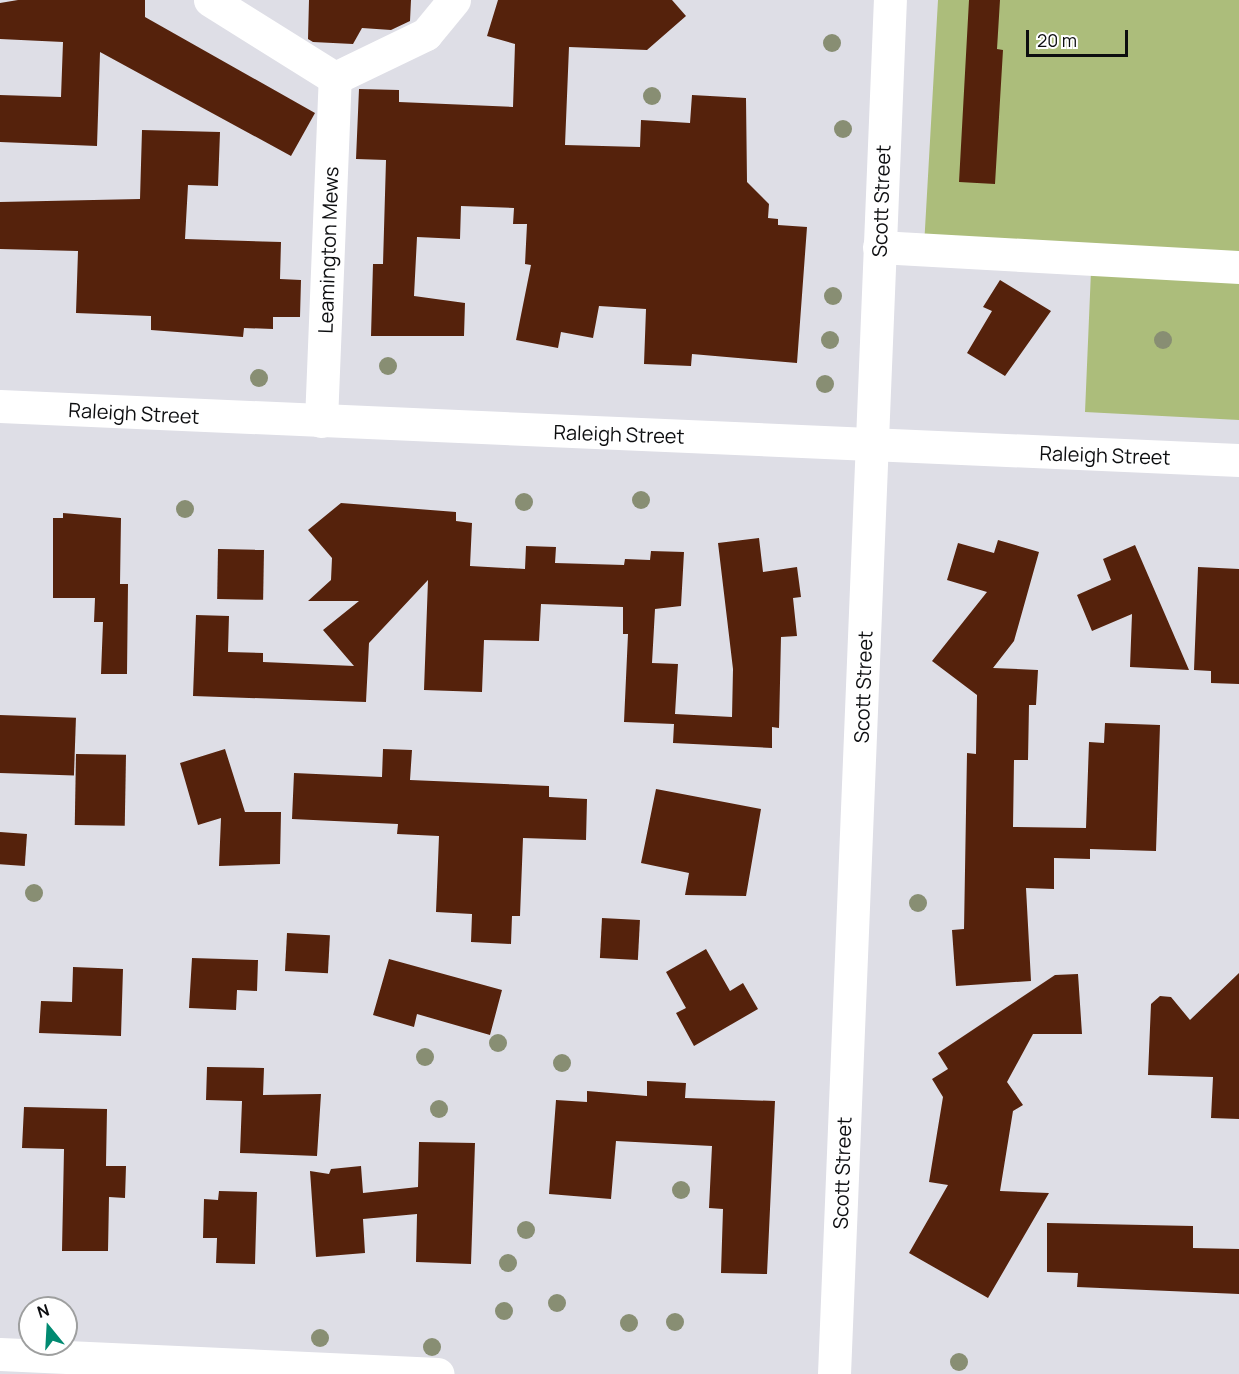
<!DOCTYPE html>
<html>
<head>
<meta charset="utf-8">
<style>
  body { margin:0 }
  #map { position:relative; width:1239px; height:1374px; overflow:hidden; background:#dedee6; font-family:Manrope,sans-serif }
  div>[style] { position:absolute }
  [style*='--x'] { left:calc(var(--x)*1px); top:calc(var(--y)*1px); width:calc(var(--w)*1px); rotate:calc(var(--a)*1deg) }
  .green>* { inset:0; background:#acbd7b }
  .building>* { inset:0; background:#55220c; transform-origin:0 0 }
  .minor>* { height:33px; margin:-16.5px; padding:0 16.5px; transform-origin:16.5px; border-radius:16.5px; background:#fff }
  .trees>* { width:18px; height:18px; margin:-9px; border-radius:50%; background:#888e73 }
  span { translate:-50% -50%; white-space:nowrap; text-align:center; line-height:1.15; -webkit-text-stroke:6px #fff; paint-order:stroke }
  .street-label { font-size:20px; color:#0d0e10 }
  .north { position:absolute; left:18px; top:1296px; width:60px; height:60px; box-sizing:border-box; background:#fff; border:2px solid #9e9f9f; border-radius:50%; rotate:342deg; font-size:16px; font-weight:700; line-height:24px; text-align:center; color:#0d0e10 }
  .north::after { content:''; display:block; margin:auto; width:21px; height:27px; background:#018a71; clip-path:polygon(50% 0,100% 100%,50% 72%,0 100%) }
  .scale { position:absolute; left:1026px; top:30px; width:102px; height:27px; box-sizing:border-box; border:3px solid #0d0e10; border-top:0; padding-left:8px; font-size:18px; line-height:21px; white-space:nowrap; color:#0d0e10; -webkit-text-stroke:4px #fff; paint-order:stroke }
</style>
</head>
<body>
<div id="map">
  <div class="green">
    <div style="clip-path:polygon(938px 0,1239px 0,1239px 420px,1085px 412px,1091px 271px,923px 264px)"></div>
  </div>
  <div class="building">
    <div style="clip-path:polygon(18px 0,145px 0,145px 17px,315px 113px,291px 156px,100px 52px,97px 146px,0 142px,0 95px,61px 97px,63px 42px,0 39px,0 3px)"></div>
    <div style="clip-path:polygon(309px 0,411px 0,410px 21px,391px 30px,362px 28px,353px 44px,313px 42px,308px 39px)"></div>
    <div style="clip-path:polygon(498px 0,672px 0,686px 16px,647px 50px,569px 47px,565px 145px,640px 147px,641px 120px,690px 123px,692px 95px,746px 98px,747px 182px,769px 204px,768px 218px,778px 219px,778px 225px,807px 227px,797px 363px,692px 354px,691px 366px,644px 364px,646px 309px,599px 306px,593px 338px,561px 332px,558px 348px,516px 340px,531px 265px,525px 264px,527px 224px,513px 224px,514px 208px,461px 206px,460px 239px,417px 237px,414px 296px,465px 303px,464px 336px,371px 336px,373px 264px,383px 264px,386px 160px,356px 159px,359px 89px,399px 90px,399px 102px,513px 107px,515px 44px,487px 36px)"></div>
    <div style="clip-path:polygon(969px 0,1000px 0,997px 49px,1003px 50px,995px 184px,959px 182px)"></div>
    <div style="clip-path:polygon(142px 130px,220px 132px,218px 186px,188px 185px,185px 239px,281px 242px,280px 279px,301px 280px,300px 317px,273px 317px,273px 329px,244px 328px,243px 337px,151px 330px,151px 316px,76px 313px,78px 251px,0 249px,0 202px,140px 199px)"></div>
    <div style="clip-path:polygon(1000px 280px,1051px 311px,1005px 376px,967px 353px,992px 311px,983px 307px)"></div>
    <div style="clip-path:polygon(341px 503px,456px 512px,456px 521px,472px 523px,470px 566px,525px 569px,526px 546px,556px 547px,555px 563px,624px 565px,625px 559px,650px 560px,651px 551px,684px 552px,681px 606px,655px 609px,652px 663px,678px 664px,675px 714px,732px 717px,733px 669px,718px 543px,759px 538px,763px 572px,797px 567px,801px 597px,793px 598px,797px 636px,781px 637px,779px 728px,772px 727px,772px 748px,673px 743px,674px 724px,624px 722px,628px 634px,623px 634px,623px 607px,541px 604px,539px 641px,484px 640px,482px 692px,424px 690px,428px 580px,369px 643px,366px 702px,193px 696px,196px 615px,229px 616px,228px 652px,263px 653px,263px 662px,354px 666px,323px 630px,359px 601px,308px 601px,331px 580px,332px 558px,308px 530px)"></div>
    <div style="clip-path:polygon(63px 513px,121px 518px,120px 584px,128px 584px,127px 674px,101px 674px,103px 622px,94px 622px,95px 598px,53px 598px,53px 518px,63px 518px)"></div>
    <div style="clip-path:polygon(998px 540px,1039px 552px,1014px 641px,993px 668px,1038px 670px,1036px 705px,1029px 705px,1028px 760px,1014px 760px,1013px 827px,1086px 828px,1089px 742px,1104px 743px,1105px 723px,1160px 725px,1156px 851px,1090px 849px,1090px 859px,1054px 858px,1054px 889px,1026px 888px,1031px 981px,956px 986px,952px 930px,964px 929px,967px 753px,976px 754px,977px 695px,932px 661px,987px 592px,947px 580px,958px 543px,994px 553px)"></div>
    <div style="clip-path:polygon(1135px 545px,1189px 670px,1130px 667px,1132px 614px,1092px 631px,1077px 595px,1111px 580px,1103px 559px)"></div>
    <div style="left:218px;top:549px;width:46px;height:50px;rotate:1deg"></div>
    <div style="clip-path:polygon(1198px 567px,1239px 569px,1239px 684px,1211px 683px,1211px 671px,1194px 670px)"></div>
    <div style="left:0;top:715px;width:76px;height:58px;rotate:2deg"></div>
    <div style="clip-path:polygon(225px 749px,245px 812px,281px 812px,280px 864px,219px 866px,221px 818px,198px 825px,180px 763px)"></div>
    <div style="clip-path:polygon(383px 749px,412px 750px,410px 780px,549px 786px,549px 797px,587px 799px,586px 840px,523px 838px,520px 916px,512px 916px,511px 944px,471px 942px,472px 914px,436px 912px,439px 836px,397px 834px,398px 824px,292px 819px,294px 773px,382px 777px)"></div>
    <div style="left:76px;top:754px;width:50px;height:71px;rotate:1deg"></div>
    <div style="clip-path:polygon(656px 789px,761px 809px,746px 896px,685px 895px,689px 873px,641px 863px)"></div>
    <div style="left:27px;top:834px;width:32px;height:27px;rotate:94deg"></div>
    <div style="left:602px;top:918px;width:38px;height:40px;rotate:3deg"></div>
    <div style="left:287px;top:933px;width:43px;height:38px;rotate:3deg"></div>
    <div style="clip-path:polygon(706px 949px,730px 991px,743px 983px,758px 1009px,694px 1046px,676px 1013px,686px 1008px,666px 972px)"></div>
    <div style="clip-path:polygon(192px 958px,258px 960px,257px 991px,237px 990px,236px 1010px,189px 1008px)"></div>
    <div style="clip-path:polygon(389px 959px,502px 990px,490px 1035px,417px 1014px,414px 1027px,373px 1015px)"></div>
    <div style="clip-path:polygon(73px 967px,123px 969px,121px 1036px,39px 1033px,41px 1001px,72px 1002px)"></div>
    <div style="clip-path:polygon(1239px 973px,1239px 1119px,1211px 1118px,1213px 1077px,1148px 1075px,1151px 1004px,1160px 996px,1171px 997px,1190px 1020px)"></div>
    <div style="clip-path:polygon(1078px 974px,1082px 1034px,1033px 1034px,1007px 1082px,1023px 1105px,1013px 1111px,1000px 1191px,1049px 1193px,988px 1298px,909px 1253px,948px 1185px,929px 1182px,943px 1097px,932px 1079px,948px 1069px,938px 1053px,1055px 975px)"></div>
    <div style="clip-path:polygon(207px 1067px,264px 1068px,263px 1095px,321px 1094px,317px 1156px,240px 1153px,242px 1101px,206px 1100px)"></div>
    <div style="clip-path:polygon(647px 1081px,686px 1083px,685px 1098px,775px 1101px,767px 1274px,721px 1273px,723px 1209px,709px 1208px,712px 1146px,616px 1141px,611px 1199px,549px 1194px,556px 1100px,587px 1102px,587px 1091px,647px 1096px)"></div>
    <div style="clip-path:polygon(24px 1107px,107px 1109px,106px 1166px,126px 1166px,125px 1198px,109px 1197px,108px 1251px,62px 1251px,64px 1149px,22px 1148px)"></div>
    <div style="clip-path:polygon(419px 1142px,475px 1143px,471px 1264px,416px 1262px,417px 1214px,363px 1219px,365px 1253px,316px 1257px,310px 1171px,329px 1174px,331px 1169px,361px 1166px,363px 1193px,418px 1187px)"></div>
    <div style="clip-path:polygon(219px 1191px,257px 1192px,255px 1264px,216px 1263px,217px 1238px,203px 1238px,204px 1199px,218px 1200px)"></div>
    <div style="clip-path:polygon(1047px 1223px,1193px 1226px,1193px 1248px,1239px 1249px,1239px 1294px,1077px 1287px,1078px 1273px,1047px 1272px)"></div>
  </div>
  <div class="minor">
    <div style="--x:210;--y:0;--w:147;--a:32"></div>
    <div style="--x:335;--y:78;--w:101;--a:-25.8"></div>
    <div style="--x:426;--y:34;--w:44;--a:-50.5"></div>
    <div style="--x:879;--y:247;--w:361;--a:3.2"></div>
    <div style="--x:0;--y:406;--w:1240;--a:2.5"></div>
    <div style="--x:321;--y:421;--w:343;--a:-87.7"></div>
    <div style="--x:0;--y:1354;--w:438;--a:2.6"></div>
    <div style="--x:834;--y:1374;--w:1375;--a:-87.67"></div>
  </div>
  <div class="trees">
    <div style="left:832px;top:43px"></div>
    <div style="left:652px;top:96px"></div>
    <div style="left:843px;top:129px"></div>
    <div style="left:833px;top:296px"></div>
    <div style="left:830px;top:340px"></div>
    <div style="left:1163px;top:340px"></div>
    <div style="left:388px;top:366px"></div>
    <div style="left:259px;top:378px"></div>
    <div style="left:825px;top:384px"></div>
    <div style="left:641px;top:500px"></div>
    <div style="left:524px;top:502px"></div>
    <div style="left:185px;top:509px"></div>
    <div style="left:34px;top:893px"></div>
    <div style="left:918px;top:903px"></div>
    <div style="left:498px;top:1043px"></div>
    <div style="left:425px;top:1057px"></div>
    <div style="left:562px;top:1063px"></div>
    <div style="left:439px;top:1109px"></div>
    <div style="left:681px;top:1190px"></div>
    <div style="left:526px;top:1230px"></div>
    <div style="left:508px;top:1263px"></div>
    <div style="left:557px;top:1303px"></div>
    <div style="left:504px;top:1311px"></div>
    <div style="left:675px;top:1322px"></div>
    <div style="left:629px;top:1323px"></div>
    <div style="left:320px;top:1338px"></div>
    <div style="left:432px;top:1347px"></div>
    <div style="left:959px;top:1362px"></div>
  </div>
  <div class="street-label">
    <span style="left:881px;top:201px;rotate:-88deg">Scott Street</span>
    <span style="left:328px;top:250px;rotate:-88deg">Leamington Mews</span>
    <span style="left:134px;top:413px;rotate:3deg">Raleigh Street</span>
    <span style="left:619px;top:434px;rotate:2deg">Raleigh Street</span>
    <span style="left:1105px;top:455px;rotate:2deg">Raleigh Street</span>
    <span style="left:863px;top:687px;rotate:-88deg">Scott Street</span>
    <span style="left:842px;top:1173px;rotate:-88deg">Scott Street</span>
  </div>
  <div class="north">N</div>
  <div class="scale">20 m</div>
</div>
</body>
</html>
